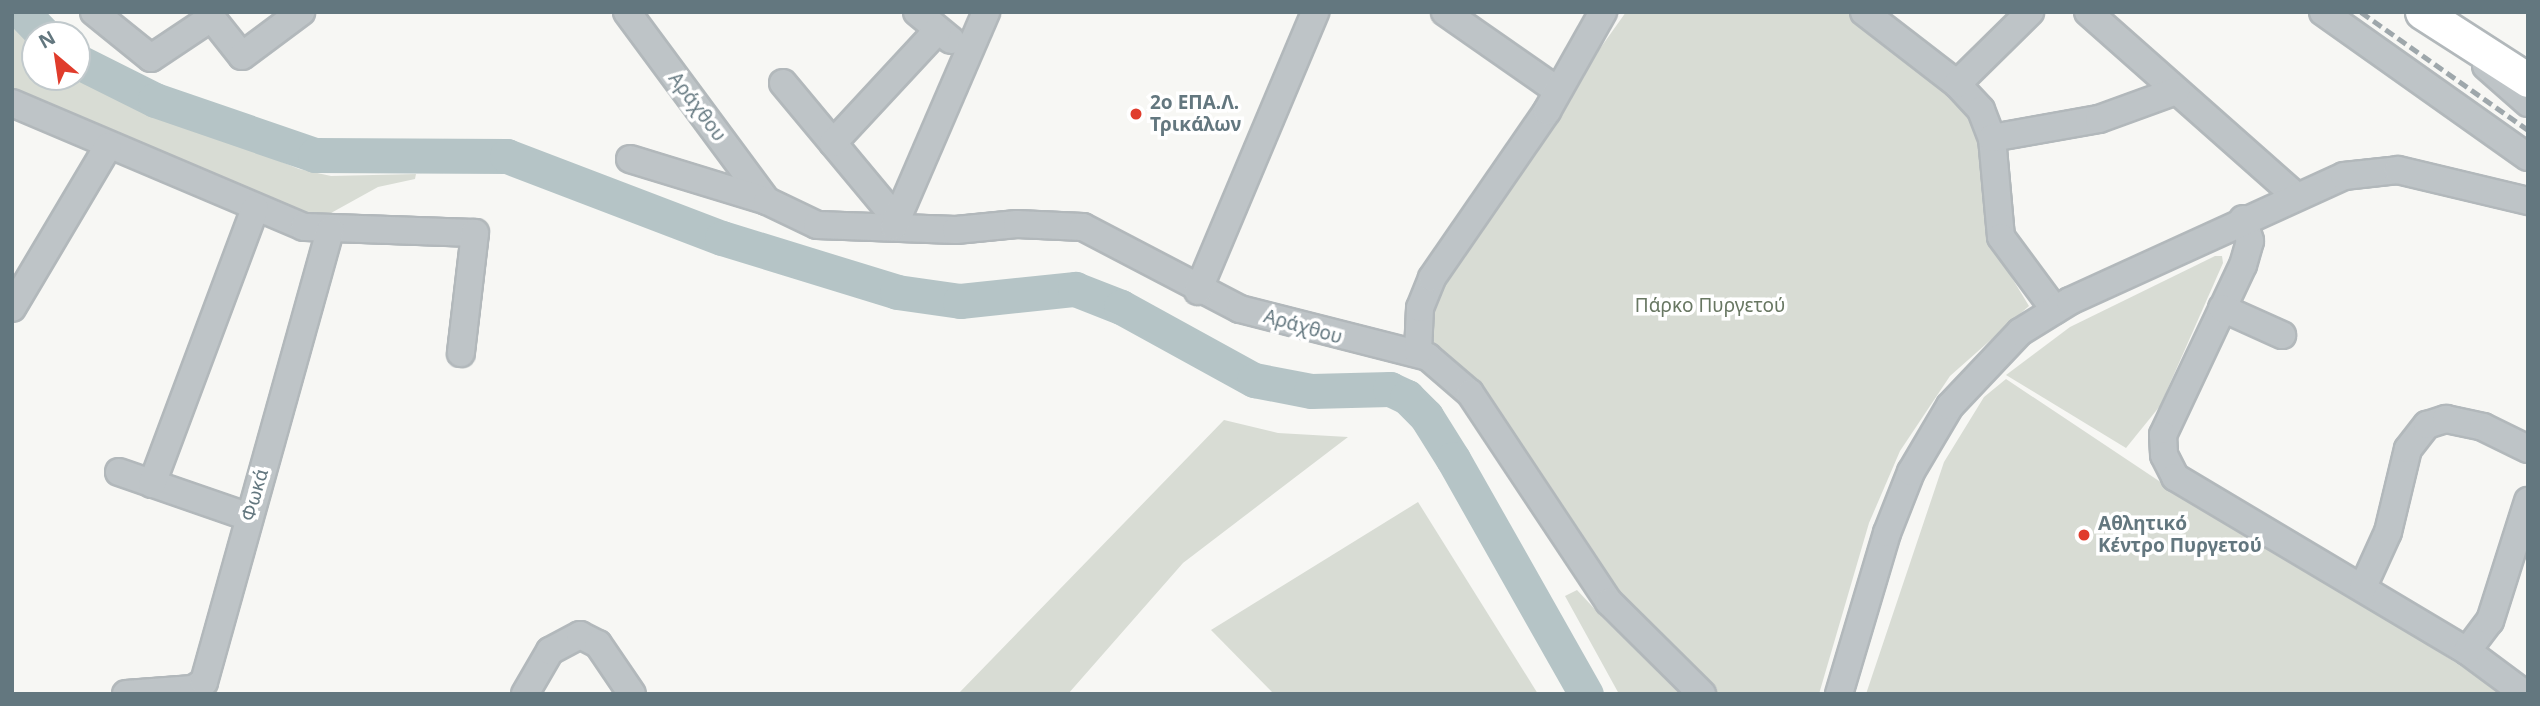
<!DOCTYPE html>
<html>
<head>
<meta charset="utf-8">
<style>
  body { margin:0 }
  #map { position:relative; width:2540px; height:706px; overflow:hidden; background:#f7f7f4; font-family:"Noto Sans",sans-serif }
  div>[style] { position:absolute }
  [style*='--x'] { left:calc(var(--x)*1px); top:calc(var(--y)*1px); width:calc(var(--w)*1px); rotate:calc(var(--a)*1deg) }
  .green>* { inset:0; background:#d8dcd4 }
  .river>* { height:35px; margin:-17.5px; padding:0 17.5px; transform-origin:17.5px; border-radius:17.5px; background:#b5c4c6 }
  .roads { filter:drop-shadow(2px 0 #b2b8bb) drop-shadow(-2px 0 #b2b8bb) drop-shadow(0 2px #b2b8bb) drop-shadow(0 -2px #b2b8bb) }
  .minor>* { height:26px; margin:-13px; padding:0 13px; transform-origin:13px; border-radius:13px; background:#bec4c7 }
  .major>* { height:33px; margin:-16.5px; padding:0 16.5px; transform-origin:16.5px; border-radius:16.5px; background:#fff }
  .rail>* { height:5px; margin-top:-2.5px; transform-origin:0; background:repeating-linear-gradient(90deg,#9ea7ab 0 10px,transparent 0 15px) }
  .dots>* { width:19px; height:19px; translate:-50% -50%; box-sizing:border-box; border:4px solid #fff; border-radius:50% }
  span { translate:-50% -50%; white-space:nowrap; text-align:center; line-height:1.15; -webkit-text-stroke:7px #fff; paint-order:stroke }
  .poi-label { font-size:19px; color:#63777f; font-weight:700 }
  .left { translate:0 -50%; text-align:left }
  .street-label { font-size:19px; color:#63777f }
  .park-label { font-size:19px; color:#687762 }
  .frame { position:absolute; inset:0; border:14px solid #63777f; pointer-events:none }
  .north { position:absolute; left:21px; top:21px; width:70px; height:70px; box-sizing:border-box; background:#fff; border:2px solid #c1c9cc; border-radius:50%; rotate:331deg; font-size:19px; font-weight:700; line-height:28px; text-align:center; color:#63777f }
  .north::after { content:''; display:block; margin:auto; width:24px; height:32px; background:#e03c2c; clip-path:polygon(50% 0,100% 100%,50% 72%,0 100%) }
</style>
</head>
<body>
<div id="map">
  <div class="green">
    <div style="clip-path:polygon(1626px 12px,1850px 12px,1923px 65px,1977px 123px,1995px 250px,2029px 306px,1950px 376px,1900px 451px,1869px 523px,1819px 694px,1712px 694px,1628px 614px,1431px 344px,1425px 327px,1446px 265px)"></div>
    <div style="clip-path:polygon(12px 24px,35px 46px,35px 77px,75px 77px,299px 169px,331px 176px,416px 174px,415px 179px,378px 187px,331px 213px,311px 216px,12px 95px)"></div>
    <div style="clip-path:polygon(2215px 256px,2222px 256px,2223px 263px,2160px 406px,2126px 448px,2006px 375px,2070px 327px)"></div>
    <div style="clip-path:polygon(2006px 379px,2198px 507px,2299px 563px,2505px 694px,1866px 694px,1944px 462px,1984px 397px)"></div>
    <div style="clip-path:polygon(1224px 420px,1278px 433px,1348px 437px,1183px 563px,1068px 694px,958px 694px)"></div>
    <div style="clip-path:polygon(1418px 502px,1538px 694px,1274px 694px,1211px 630px)"></div>
    <div style="clip-path:polygon(1577px 590px,1605px 620px,1682px 694px,1619px 694px,1565px 596px)"></div>
  </div>
  <div class="river">
    <div style="--x:22;--y:12;--w:32;--a:46"></div>
    <div style="--x:77;--y:61;--w:87;--a:26.6"></div>
    <div style="--x:155;--y:100;--w:169;--a:19"></div>
    <div style="--x:315;--y:155;--w:192;--a:0.3"></div>
    <div style="--x:507;--y:156;--w:230;--a:20.9"></div>
    <div style="--x:722;--y:238;--w:183;--a:17.1"></div>
    <div style="--x:897;--y:292;--w:64;--a:8.1"></div>
    <div style="--x:960;--y:301;--w:116;--a:-6"></div>
    <div style="--x:1075;--y:289;--w:49;--a:21.4"></div>
    <div style="--x:1121;--y:307;--w:152;--a:28.8"></div>
    <div style="--x:1254;--y:380;--w:58;--a:10.9"></div>
    <div style="--x:1311;--y:391;--w:79;--a:-1.5"></div>
    <div style="--x:1390;--y:389;--w:19;--a:25"></div>
    <div style="--x:1407;--y:397;--w:27;--a:45"></div>
    <div style="--x:1426;--y:416;--w:51;--a:57.9"></div>
    <div style="--x:1453;--y:459;--w:270;--a:60.5"></div>
  </div>
  <div class="roads">
    <div class="minor">
      <div style="--x:94;--y:12;--w:73;--a:38.9"></div>
      <div style="--x:151;--y:58;--w:72;--a:-33.7"></div>
      <div style="--x:207;--y:12;--w:56;--a:51.5"></div>
      <div style="--x:242;--y:56;--w:74;--a:-36.7"></div>
      <div style="--x:627;--y:12;--w:235;--a:53.5"></div>
      <div style="--x:917;--y:12;--w:44;--a:39.5"></div>
      <div style="--x:1445;--y:12;--w:136;--a:34.9"></div>
      <div style="--x:1864;--y:12;--w:118;--a:37.7"></div>
      <div style="--x:1957;--y:84;--w:35;--a:47"></div>
      <div style="--x:1981;--y:110;--w:30;--a:69"></div>
      <div style="--x:1992;--y:138;--w:99;--a:84.8"></div>
      <div style="--x:2001;--y:237;--w:91;--a:53.5"></div>
      <div style="--x:2088;--y:12;--w:278;--a:41.5"></div>
      <div style="--x:2323;--y:12;--w:251;--a:35.3"></div>
      <div style="--x:2486;--y:66;--w:56;--a:41.4"></div>
      <div style="--x:783;--y:83;--w:178;--a:50.2"></div>
      <div style="--x:1957;--y:84;--w:103;--a:-44.6"></div>
      <div style="--x:12;--y:103;--w:317;--a:23"></div>
      <div style="--x:304;--y:227;--w:171;--a:2"></div>
      <div style="--x:475;--y:233;--w:121;--a:96.7"></div>
      <div style="--x:1992;--y:138;--w:109;--a:-10.1"></div>
      <div style="--x:2099;--y:119;--w:82;--a:-20"></div>
      <div style="--x:833;--y:143;--w:154;--a:-47.1"></div>
      <div style="--x:630;--y:159;--w:143;--a:17"></div>
      <div style="--x:767;--y:201;--w:55;--a:25.6"></div>
      <div style="--x:817;--y:225;--w:139;--a:2.1"></div>
      <div style="--x:956;--y:230;--w:61;--a:-5.6"></div>
      <div style="--x:1017;--y:224;--w:66;--a:2.6"></div>
      <div style="--x:1083;--y:227;--w:177;--a:27.6"></div>
      <div style="--x:1240;--y:309;--w:194;--a:14.3"></div>
      <div style="--x:1428;--y:357;--w:55;--a:40.6"></div>
      <div style="--x:1470;--y:393;--w:251;--a:56.4"></div>
      <div style="--x:1609;--y:602;--w:131;--a:44.7"></div>
      <div style="--x:2243;--y:219;--w:23;--a:72"></div>
      <div style="--x:2250;--y:241;--w:25;--a:106"></div>
      <div style="--x:2243;--y:265;--w:188;--a:115.2"></div>
      <div style="--x:2163;--y:435;--w:20;--a:87"></div>
      <div style="--x:2164;--y:455;--w:25;--a:63"></div>
      <div style="--x:2175;--y:477;--w:340;--a:30.8"></div>
      <div style="--x:2467;--y:651;--w:72;--a:36.6"></div>
      <div style="--x:894;--y:226;--w:233;--a:-66.7"></div>
      <div style="--x:1198;--y:291;--w:303;--a:-67.2"></div>
      <div style="--x:12;--y:308;--w:188;--a:-59.3"></div>
      <div style="--x:2222;--y:308;--w:66;--a:24.2"></div>
      <div style="--x:1418;--y:352;--w:44;--a:-87.4"></div>
      <div style="--x:1420;--y:308;--w:32;--a:-68"></div>
      <div style="--x:1432;--y:278;--w:203;--a:-55.4"></div>
      <div style="--x:1547;--y:111;--w:114;--a:-60.5"></div>
      <div style="--x:119;--y:472;--w:138;--a:19.1"></div>
      <div style="--x:152;--y:484;--w:294;--a:-69.5"></div>
      <div style="--x:2363;--y:587;--w:60;--a:-65.6"></div>
      <div style="--x:2388;--y:532;--w:85;--a:-76.5"></div>
      <div style="--x:2408;--y:449;--w:31;--a:-52"></div>
      <div style="--x:2427;--y:425;--w:20;--a:-18"></div>
      <div style="--x:2446;--y:419;--w:38;--a:12"></div>
      <div style="--x:2483;--y:427;--w:50;--a:26.1"></div>
      <div style="--x:2467;--y:651;--w:38;--a:-53"></div>
      <div style="--x:2490;--y:621;--w:126;--a:-72.4"></div>
      <div style="--x:126;--y:694;--w:67;--a:-4.3"></div>
      <div style="--x:193;--y:689;--w:13;--a:-32"></div>
      <div style="--x:204;--y:682;--w:469;--a:-74.4"></div>
      <div style="--x:525;--y:694;--w:50;--a:-59.8"></div>
      <div style="--x:550;--y:651;--w:34;--a:-28"></div>
      <div style="--x:580;--y:635;--w:20;--a:27"></div>
      <div style="--x:598;--y:644;--w:60;--a:55.8"></div>
      <div style="--x:1839;--y:694;--w:168;--a:-73.4"></div>
      <div style="--x:1887;--y:533;--w:66;--a:-68.5"></div>
      <div style="--x:1911;--y:472;--w:77;--a:-59.4"></div>
      <div style="--x:1950;--y:406;--w:102;--a:-46.6"></div>
      <div style="--x:2020;--y:332;--w:59;--a:-31.8"></div>
      <div style="--x:2070;--y:301;--w:301;--a:-24.5"></div>
      <div style="--x:2344;--y:176;--w:54;--a:-6.3"></div>
      <div style="--x:2398;--y:170;--w:134;--a:13.4"></div>
    </div>
    <div class="major">
      <div style="--x:2422;--y:12;--w:126;--a:32.7"></div>
    </div>
  </div>
  <div class="rail">
    <div style="--x:2361;--y:12;--w:204;--a:35.2"></div>
  </div>
  <div class="dots">
    <div style="left:1136px;top:114px;background:#e03c2c"></div>
    <div style="left:2084px;top:535px;background:#e03c2c"></div>
  </div>
  <div class="poi-label">
    <span class="left" style="left:1150px;top:114px">2ο ΕΠΑ.Λ.<br>Τρικάλων</span>
    <span class="left" style="left:2098px;top:535px">Αθλητικό<br>Κέντρο Πυργετού</span>
  </div>
  <div class="street-label">
    <span style="left:697px;top:107px;rotate:53deg">Αράχθου</span>
    <span style="left:1303px;top:327px;rotate:16deg">Αράχθου</span>
    <span style="left:255px;top:495px;rotate:-74deg">Φωκά</span>
  </div>
  <div class="park-label">
    <span style="left:1710px;top:306px">Πάρκο Πυργετού</span>
  </div>
  <div class="frame"></div>
  <div class="north">N</div>
</div>
</body>
</html>
